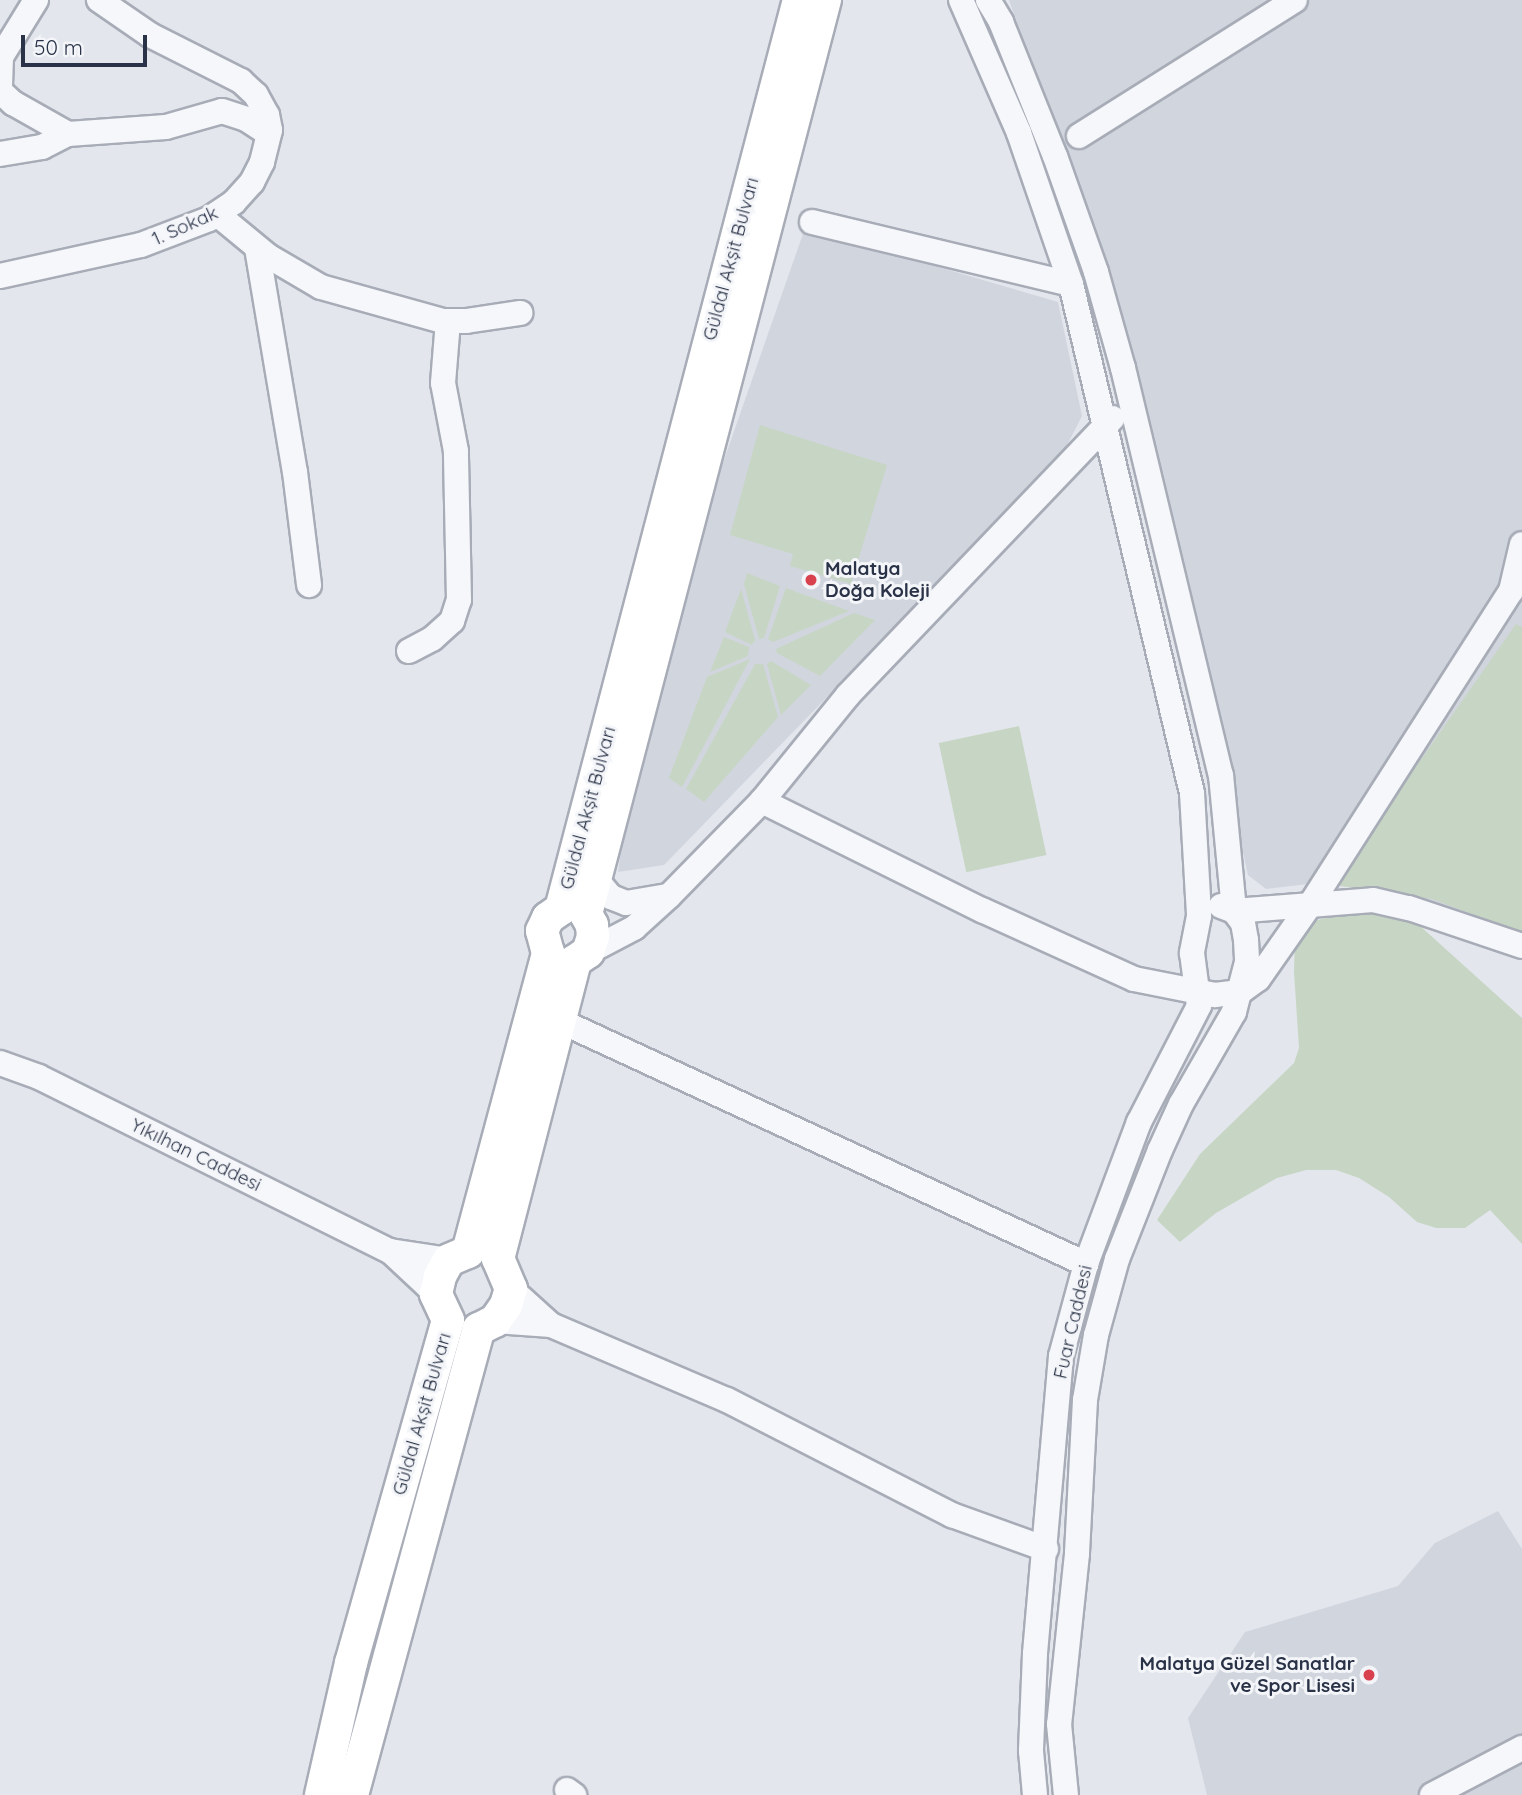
<!DOCTYPE html>
<html>
<head>
<meta charset="utf-8">
<style>
  body { margin:0 }
  #map { position:relative; width:1522px; height:1795px; overflow:hidden; background:#e3e6ec; font-family:Quicksand,sans-serif }
  div>[style] { position:absolute }
  [style*='--x'] { left:calc(var(--x)*1px); top:calc(var(--y)*1px); width:calc(var(--w)*1px); rotate:calc(var(--a)*1deg) }
  .built>* { inset:0; background:#d1d5de }
  .green>* { inset:0; background:#c7d6c4; transform-origin:0 0 }
  .roads { filter:drop-shadow(2px 0 #a7acb7) drop-shadow(-2px 0 #a7acb7) drop-shadow(0 2px #a7acb7) drop-shadow(0 -2px #a7acb7) }
  .minor>* { height:24px; margin:-12px; padding:0 12px; transform-origin:12px; border-radius:12px; background:#f6f7fa }
  .major>* { height:32px; margin:-16px; padding:0 16px; transform-origin:16px; border-radius:16px; background:#fff }
  .dots>* { width:19px; height:19px; translate:-50% -50%; box-sizing:border-box; border:4px solid #f3f5f9; border-radius:50% }
  span { translate:-50% -50%; white-space:nowrap; text-align:center; line-height:1.15; -webkit-text-stroke:6px #f3f5f9; paint-order:stroke }
  .street-label { font-size:19px; color:#293246 }
  .poi-label { font-size:19px; color:#293246; font-weight:700 }
  .left { translate:0 -50%; text-align:left }
  .right { translate:-100% -50%; text-align:right }
  .scale { position:absolute; left:21px; top:35px; width:126px; height:32px; box-sizing:border-box; border:4px solid #293246; border-top:0; padding-left:9px; font-size:21px; line-height:24px; white-space:nowrap; color:#293246; -webkit-text-stroke:5px #f3f5f9; paint-order:stroke }
</style>
</head>
<body>
<div id="map">
  <div class="built">
    <div style="clip-path:polygon(1009px 0,1522px 0,1522px 951px,1376px 876px,1266px 889px,1248px 875px,1132px 350px)"></div>
    <div style="clip-path:polygon(805px 228px,1058px 302px,1082px 416px,1062px 455px,664px 865px,618px 872px,644px 689px)"></div>
    <div style="clip-path:polygon(1498px 1511px,1522px 1549px,1522px 1795px,1207px 1795px,1188px 1718px,1245px 1632px,1398px 1586px,1435px 1543px)"></div>
  </div>
  <div class="green">
    <div style="clip-path:polygon(760px 425px,887px 465px,851px 584px,790px 566px,793px 554px,730px 535px)"></div>
    <div style="clip-path:polygon(747px 573px,780px 586px,764px 638px,759px 639px,744px 584px)"></div>
    <div style="clip-path:polygon(786px 588px,849px 611px,773px 642px,768px 639px)"></div>
    <div style="clip-path:polygon(741px 589px,755px 640px,752px 645px,725px 632px)"></div>
    <div style="clip-path:polygon(854px 613px,875px 620px,820px 676px,777px 653px,776px 649px)"></div>
    <div style="clip-path:polygon(1516px 624px,1522px 627px,1522px 933px,1432px 899px,1333px 885px)"></div>
    <div style="clip-path:polygon(724px 637px,749px 647px,748px 656px,710px 672px)"></div>
    <div style="clip-path:polygon(750px 659px,682px 787px,669px 778px,707px 677px)"></div>
    <div style="clip-path:polygon(771px 661px,811px 685px,781px 715px,767px 664px)"></div>
    <div style="clip-path:polygon(755px 664px,763px 664px,778px 717px,704px 802px,686px 789px)"></div>
    <div style="left:1019px;top:726px;width:132px;height:82px;rotate:78deg"></div>
    <div style="clip-path:polygon(1347px 911px,1408px 915px,1522px 1018px,1522px 1244px,1490px 1210px,1465px 1228px,1436px 1228px,1417px 1222px,1389px 1197px,1359px 1178px,1336px 1170px,1306px 1170px,1277px 1178px,1216px 1213px,1180px 1242px,1157px 1220px,1200px 1154px,1294px 1063px,1299px 1048px,1294px 972px,1295px 936px,1315px 921px)"></div>
  </div>
  <div class="roads">
    <div class="minor">
      <div style="--x:36;--y:0;--w:67;--a:121.6"></div>
      <div style="--x:1;--y:57;--w:34;--a:92"></div>
      <div style="--x:0;--y:91;--w:18;--a:43"></div>
      <div style="--x:13;--y:103;--w:63;--a:29.4"></div>
      <div style="--x:961;--y:0;--w:145;--a:66.4"></div>
      <div style="--x:1019;--y:133;--w:160;--a:71"></div>
      <div style="--x:1071;--y:284;--w:523;--a:76.63"></div>
      <div style="--x:1192;--y:793;--w:123;--a:86.7"></div>
      <div style="--x:1199;--y:916;--w:38;--a:101"></div>
      <div style="--x:1192;--y:953;--w:53;--a:82.5"></div>
      <div style="--x:1199;--y:1006;--w:131;--a:117.3"></div>
      <div style="--x:1139;--y:1122;--w:152;--a:110.5"></div>
      <div style="--x:1086;--y:1264;--w:95;--a:105.2"></div>
      <div style="--x:1061;--y:1356;--w:299;--a:95"></div>
      <div style="--x:1035;--y:1654;--w:97;--a:92.4"></div>
      <div style="--x:1031;--y:1751;--w:44;--a:84.8"></div>
      <div style="--x:988;--y:0;--w:26;--a:59"></div>
      <div style="--x:1001;--y:22;--w:144;--a:68.1"></div>
      <div style="--x:1055;--y:156;--w:123;--a:70.5"></div>
      <div style="--x:1096;--y:272;--w:100;--a:74.3"></div>
      <div style="--x:1123;--y:368;--w:419;--a:76.5"></div>
      <div style="--x:1221;--y:775;--w:137;--a:84.5"></div>
      <div style="--x:1234;--y:911;--w:15;--a:53"></div>
      <div style="--x:1243;--y:923;--w:17;--a:80"></div>
      <div style="--x:1246;--y:940;--w:22;--a:87"></div>
      <div style="--x:1247;--y:962;--w:52;--a:104.6"></div>
      <div style="--x:1234;--y:1012;--w:106;--a:119.9"></div>
      <div style="--x:1181;--y:1104;--w:51;--a:114.5"></div>
      <div style="--x:1160;--y:1150;--w:117;--a:111.5"></div>
      <div style="--x:1117;--y:1259;--w:79;--a:105.4"></div>
      <div style="--x:1096;--y:1335;--w:66;--a:99.6"></div>
      <div style="--x:1085;--y:1400;--w:154;--a:93"></div>
      <div style="--x:1077;--y:1554;--w:171;--a:96"></div>
      <div style="--x:1059;--y:1724;--w:71;--a:84.4"></div>
      <div style="--x:1079;--y:136;--w:255;--a:-32.2"></div>
      <div style="--x:0;--y:154;--w:43;--a:-9.5"></div>
      <div style="--x:42;--y:147;--w:29;--a:-27"></div>
      <div style="--x:68;--y:134;--w:98;--a:-4.1"></div>
      <div style="--x:166;--y:127;--w:58;--a:-15.9"></div>
      <div style="--x:222;--y:111;--w:25;--a:18"></div>
      <div style="--x:246;--y:119;--w:27;--a:33"></div>
      <div style="--x:217;--y:214;--w:66;--a:39.5"></div>
      <div style="--x:268;--y:256;--w:61;--a:30.3"></div>
      <div style="--x:321;--y:287;--w:127;--a:15.6"></div>
      <div style="--x:443;--y:321;--w:23;--a:0"></div>
      <div style="--x:466;--y:321;--w:55;--a:-8.4"></div>
      <div style="--x:812;--y:222;--w:266;--a:13.5"></div>
      <div style="--x:257;--y:248;--w:227;--a:80.4"></div>
      <div style="--x:295;--y:472;--w:114;--a:82.9"></div>
      <div style="--x:0;--y:276;--w:144;--a:-12.4"></div>
      <div style="--x:141;--y:245;--w:73;--a:-20.9"></div>
      <div style="--x:209;--y:219;--w:30;--a:-34"></div>
      <div style="--x:234;--y:202;--w:27;--a:-48"></div>
      <div style="--x:252;--y:182;--w:22;--a:-63"></div>
      <div style="--x:262;--y:162;--w:33;--a:-76"></div>
      <div style="--x:270;--y:130;--w:15;--a:-101"></div>
      <div style="--x:267;--y:115;--w:23;--a:-119"></div>
      <div style="--x:256;--y:95;--w:21;--a:-137"></div>
      <div style="--x:241;--y:81;--w:102;--a:-153.2"></div>
      <div style="--x:150;--y:35;--w:62;--a:-145.5"></div>
      <div style="--x:409;--y:651;--w:26;--a:-28"></div>
      <div style="--x:432;--y:639;--w:27;--a:-42"></div>
      <div style="--x:452;--y:621;--w:22;--a:-72"></div>
      <div style="--x:459;--y:600;--w:149;--a:-91.2"></div>
      <div style="--x:456;--y:451;--w:69;--a:-100.8"></div>
      <div style="--x:443;--y:383;--w:62;--a:-85.4"></div>
      <div style="--x:762;--y:801;--w:246;--a:26.4"></div>
      <div style="--x:982;--y:910;--w:167;--a:24.4"></div>
      <div style="--x:1134;--y:979;--w:83;--a:11.2"></div>
      <div style="--x:1215;--y:995;--w:25;--a:-7"></div>
      <div style="--x:1240;--y:992;--w:22;--a:-36"></div>
      <div style="--x:1258;--y:979;--w:94;--a:-55"></div>
      <div style="--x:1312;--y:902;--w:369;--a:-57.4"></div>
      <div style="--x:1511;--y:591;--w:48;--a:-76.8"></div>
      <div style="--x:595;--y:878;--w:25;--a:50"></div>
      <div style="--x:611;--y:897;--w:16;--a:22"></div>
      <div style="--x:626;--y:903;--w:43;--a:-9.5"></div>
      <div style="--x:1221;--y:906;--w:14;--a:21"></div>
      <div style="--x:1234;--y:911;--w:139;--a:-4.5"></div>
      <div style="--x:1373;--y:900;--w:37;--a:13"></div>
      <div style="--x:1409;--y:908;--w:119;--a:18.6"></div>
      <div style="--x:588;--y:952;--w:52;--a:-27.6"></div>
      <div style="--x:634;--y:928;--w:47;--a:-42.4"></div>
      <div style="--x:669;--y:896;--w:133;--a:-45.6"></div>
      <div style="--x:762;--y:801;--w:136;--a:-50.9"></div>
      <div style="--x:848;--y:695;--w:383;--a:-46.3"></div>
      <div style="--x:558;--y:1020;--w:582;--a:24.8"></div>
      <div style="--x:0;--y:1063;--w:41;--a:19.7"></div>
      <div style="--x:39;--y:1077;--w:392;--a:26.4"></div>
      <div style="--x:390;--y:1251;--w:63;--a:43.1"></div>
      <div style="--x:390;--y:1251;--w:60;--a:8.7"></div>
      <div style="--x:511;--y:1289;--w:54;--a:42"></div>
      <div style="--x:551;--y:1325;--w:191;--a:23.1"></div>
      <div style="--x:727;--y:1400;--w:253;--a:27.1"></div>
      <div style="--x:952;--y:1515;--w:100;--a:19.9"></div>
      <div style="--x:495;--y:1321;--w:56;--a:4.1"></div>
      <div style="--x:567;--y:1790;--w:9;--a:36"></div>
      <div style="--x:1432;--y:1795;--w:102;--a:-27.6"></div>
    </div>
    <div class="major">
      <div style="--x:321;--y:1795;--w:135;--a:-77.2"></div>
      <div style="--x:351;--y:1663;--w:356;--a:-74.2"></div>
      <div style="--x:448;--y:1320;--w:29;--a:-115"></div>
      <div style="--x:436;--y:1294;--w:18;--a:-77"></div>
      <div style="--x:440;--y:1276;--w:18;--a:-61"></div>
      <div style="--x:449;--y:1260;--w:21;--a:-23"></div>
      <div style="--x:468;--y:1252;--w:310;--a:-75"></div>
      <div style="--x:548;--y:953;--w:23;--a:-105"></div>
      <div style="--x:542;--y:931;--w:14;--a:-65"></div>
      <div style="--x:548;--y:918;--w:16;--a:-35"></div>
      <div style="--x:561;--y:909;--w:940;--a:-75.33"></div>
      <div style="--x:352;--y:1795;--w:483;--a:-74.8"></div>
      <div style="--x:479;--y:1329;--w:18;--a:-27"></div>
      <div style="--x:495;--y:1321;--w:19;--a:-55"></div>
      <div style="--x:506;--y:1305;--w:17;--a:-73"></div>
      <div style="--x:511;--y:1289;--w:33;--a:-113"></div>
      <div style="--x:498;--y:1259;--w:308;--a:-75.5"></div>
      <div style="--x:575;--y:961;--w:16;--a:-35"></div>
      <div style="--x:588;--y:952;--w:16;--a:-72"></div>
      <div style="--x:593;--y:937;--w:12;--a:-95"></div>
      <div style="--x:592;--y:925;--w:13;--a:-119"></div>
      <div style="--x:586;--y:914;--w:945;--a:-75.35"></div>
    </div>
  </div>
  <div class="dots">
    <div style="left:811px;top:580px;background:#d7424e"></div>
    <div style="left:1369px;top:1675px;background:#d7424e"></div>
  </div>
  <div class="street-label">
    <span style="left:185px;top:226px;rotate:-24deg">1. Sokak</span>
    <span style="left:731px;top:259px;rotate:-75deg">Güldal Akşit Bulvarı</span>
    <span style="left:588px;top:808px;rotate:-75deg">Güldal Akşit Bulvarı</span>
    <span style="left:196px;top:1155px;rotate:26deg">Yıkılhan Caddesi</span>
    <span style="left:1073px;top:1322px;rotate:-77deg">Fuar Caddesi</span>
    <span style="left:422px;top:1414px;rotate:-74deg">Güldal Akşit Bulvarı</span>
  </div>
  <div class="poi-label">
    <span class="left" style="left:825px;top:580px">Malatya<br>Doğa Koleji</span>
    <span class="right" style="left:1355px;top:1675px">Malatya Güzel Sanatlar<br>ve Spor Lisesi</span>
  </div>
  <div class="scale">50 m</div>
</div>
</body>
</html>
